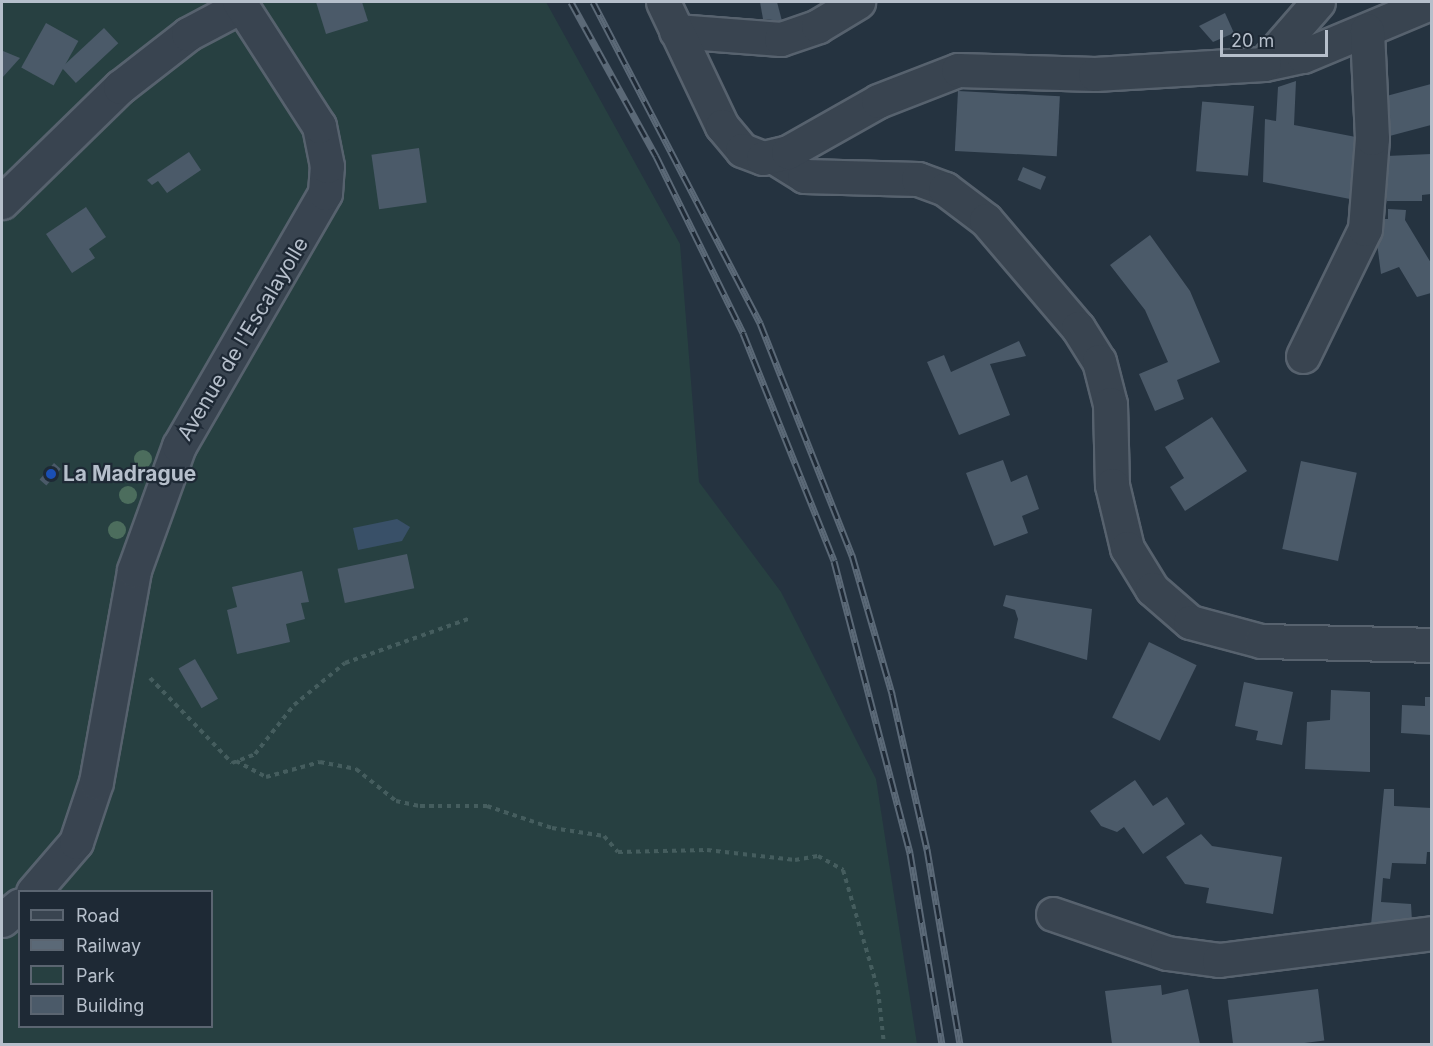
<!DOCTYPE html>
<html>
<head>
<meta charset="utf-8">
<style>
  body { margin:0 }
  #map { position:relative; width:1433px; height:1046px; overflow:hidden; background:#253340; font-family:Inter,sans-serif }
  div>[style] { position:absolute }
  [style*='--x'] { left:calc(var(--x)*1px); top:calc(var(--y)*1px); width:calc(var(--w)*1px); rotate:calc(var(--a)*1deg) }
  .green>* { inset:0; background:#274041 }
  .water>* { inset:0; background:#395068 }
  .building>* { inset:0; background:#4b5a69; transform-origin:0 0 }
  .path>* { height:4px; margin-top:-2px; transform-origin:0; background:repeating-linear-gradient(90deg,#455d5e 0 4.5px,transparent 0 9px) }
  .roads { filter:drop-shadow(2px 0 #57626e) drop-shadow(-2px 0 #57626e) drop-shadow(0 2px #57626e) drop-shadow(0 -2px #57626e) }
  .minor>* { height:33px; margin:-16.5px; padding:0 16.5px; transform-origin:16.5px; border-radius:16.5px; background:#394450 }
  .tertiary>* { height:33px; margin:-16.5px; padding:0 16.5px; transform-origin:16.5px; border-radius:16.5px; background:#394450 }
  .rail>* { height:7px; margin-top:-3.5px; transform-origin:0; background:repeating-linear-gradient(90deg,#1e2935 0 14px,#5b6977 0 28px); box-sizing:border-box; border-block:2px solid #5b6977 }
  .trees>* { width:18px; height:18px; margin:-9px; border-radius:50%; background:#4c6d5d }
  .dots>* { width:16px; height:16px; translate:-50% -50%; box-sizing:border-box; border:3px solid #1e2935; border-radius:50% }
  span { translate:-50% -50%; white-space:nowrap; text-align:center; line-height:1.15; -webkit-text-stroke:4.5px #1e2935; paint-order:stroke }
  .street-label { font-size:21px; color:#b6bfcb }
  .poi-label { font-size:21px; color:#b6bfcb; font-weight:700 }
  .left { translate:0 -50%; text-align:left }
  .frame { position:absolute; inset:0; border:3px solid #b6bfcb; pointer-events:none }
  .legend { position:absolute; left:18px; top:890px; width:195px; height:138px; box-sizing:border-box; background:#1e2935; border:2px solid #5b6571; margin:0; padding:8px 10px; list-style:none; font-size:18px; color:#b6bfcb }
  .legend li { display:flex; align-items:center; gap:12px; height:30px }
  .legend b { width:30px; border:2px solid #5b6571 }
  .scale { position:absolute; left:1220px; top:30px; width:108px; height:27px; box-sizing:border-box; border:3px solid #b6bfcb; border-top:0; padding-left:8px; font-size:18px; line-height:21px; white-space:nowrap; color:#b6bfcb; -webkit-text-stroke:4px #1e2935; paint-order:stroke }
</style>
</head>
<body>
<div id="map">
  <div class="green">
    <div style="clip-path:polygon(evenodd,2px 2px,546px 2px,680px 244px,699px 482px,781px 592px,876px 779px,917px 1044px,2px 1044px,2px 2px,20px 892px,212px 892px,212px 1026px,20px 1026px,20px 892px)"></div>
  </div>
  <div class="water">
    <div style="clip-path:polygon(397px 519px,410px 527px,402px 541px,358px 550px,353px 528px)"></div>
  </div>
  <div class="building">
    <div style="clip-path:polygon(316px 2px,362px 2px,368px 21px,326px 34px)"></div>
    <div style="clip-path:polygon(760px 2px,777px 2px,782px 21px,763px 19px)"></div>
    <div style="clip-path:polygon(1225px 13px,1234px 33px,1213px 42px,1199px 26px)"></div>
    <div style="left:46px;top:23px;width:37px;height:51px;rotate:29deg"></div>
    <div style="left:104px;top:28px;width:21px;height:58px;rotate:47deg"></div>
    <div style="clip-path:polygon(3px 51px,20px 58px,2px 78px,2px 54px)"></div>
    <div style="clip-path:polygon(1296px 81px,1294px 125px,1361px 138px,1350px 199px,1263px 182px,1265px 119px,1276px 121px,1278px 87px)"></div>
    <div style="clip-path:polygon(1431px 84px,1431px 125px,1382px 138px,1379px 98px)"></div>
    <div style="left:958px;top:91px;width:102px;height:60px;rotate:3deg"></div>
    <div style="left:1254px;top:106px;width:70px;height:52px;rotate:95deg"></div>
    <div style="left:419px;top:148px;width:55px;height:48px;rotate:82deg"></div>
    <div style="clip-path:polygon(189px 152px,201px 170px,167px 193px,158px 181px,152px 185px,147px 180px)"></div>
    <div style="clip-path:polygon(1431px 154px,1431px 194px,1422px 195px,1422px 201px,1387px 201px,1387px 156px)"></div>
    <div style="left:1023px;top:167px;width:25px;height:14px;rotate:23deg"></div>
    <div style="clip-path:polygon(86px 207px,106px 237px,89px 249px,95px 258px,72px 273px,46px 234px)"></div>
    <div style="clip-path:polygon(1388px 209px,1406px 210px,1405px 220px,1431px 263px,1431px 293px,1417px 297px,1399px 267px,1381px 274px,1374px 219px,1388px 219px)"></div>
    <div style="clip-path:polygon(1150px 235px,1190px 291px,1220px 362px,1177px 380px,1184px 399px,1155px 411px,1139px 374px,1168px 362px,1145px 310px,1110px 265px)"></div>
    <div style="clip-path:polygon(1019px 341px,1026px 356px,990px 364px,1010px 415px,959px 435px,927px 362px,944px 355px,951px 372px)"></div>
    <div style="clip-path:polygon(1212px 417px,1247px 471px,1185px 511px,1170px 487px,1184px 478px,1165px 447px)"></div>
    <div style="clip-path:polygon(1003px 460px,1011px 482px,1027px 475px,1039px 509px,1022px 516px,1028px 533px,994px 546px,966px 473px)"></div>
    <div style="left:1301px;top:461px;width:57px;height:90px;rotate:12deg"></div>
    <div style="left:54px;top:463px;width:9px;height:22px;rotate:41deg"></div>
    <div style="left:407px;top:554px;width:35px;height:71px;rotate:78deg"></div>
    <div style="clip-path:polygon(302px 571px,309px 602px,301px 603px,305px 619px,286px 624px,290px 642px,237px 654px,227px 610px,237px 607px,232px 587px)"></div>
    <div style="clip-path:polygon(1006px 595px,1092px 609px,1087px 660px,1014px 638px,1018px 619px,1015px 610px,1003px 606px)"></div>
    <div style="left:1149px;top:642px;width:53px;height:84px;rotate:26deg"></div>
    <div style="left:195px;top:659px;width:46px;height:19px;rotate:60deg"></div>
    <div style="clip-path:polygon(1244px 682px,1293px 692px,1282px 745px,1256px 740px,1258px 731px,1235px 726px)"></div>
    <div style="clip-path:polygon(1331px 690px,1370px 692px,1370px 772px,1305px 769px,1307px 722px,1330px 720px)"></div>
    <div style="clip-path:polygon(1425px 697px,1431px 697px,1431px 735px,1401px 733px,1402px 705px,1425px 706px)"></div>
    <div style="clip-path:polygon(1135px 780px,1153px 806px,1167px 797px,1185px 824px,1143px 854px,1124px 827px,1117px 832px,1101px 826px,1090px 811px)"></div>
    <div style="clip-path:polygon(1384px 789px,1394px 789px,1394px 806px,1431px 808px,1431px 852px,1427px 852px,1426px 864px,1392px 863px,1390px 879px,1383px 878px,1381px 902px,1411px 904px,1412px 921px,1371px 925px)"></div>
    <div style="clip-path:polygon(1201px 834px,1212px 846px,1282px 857px,1273px 914px,1206px 903px,1209px 888px,1185px 884px,1166px 857px)"></div>
    <div style="clip-path:polygon(1161px 985px,1162px 995px,1188px 989px,1200px 1044px,1112px 1044px,1105px 991px)"></div>
    <div style="left:1318px;top:989px;width:52px;height:91px;rotate:83deg"></div>
  </div>
  <div class="path">
    <div style="--x:150;--y:678;--w:118;--a:46"></div>
    <div style="--x:232;--y:763;--w:25;--a:-21"></div>
    <div style="--x:255;--y:754;--w:63;--a:-51.5"></div>
    <div style="--x:294;--y:705;--w:66;--a:-39.5"></div>
    <div style="--x:345;--y:663;--w:134;--a:-19.7"></div>
    <div style="--x:236;--y:761;--w:34;--a:28"></div>
    <div style="--x:266;--y:777;--w:56;--a:-15.5"></div>
    <div style="--x:320;--y:762;--w:37;--a:11"></div>
    <div style="--x:356;--y:769;--w:51;--a:38.7"></div>
    <div style="--x:396;--y:801;--w:25;--a:12"></div>
    <div style="--x:420;--y:806;--w:67;--a:0"></div>
    <div style="--x:487;--y:806;--w:69;--a:18.7"></div>
    <div style="--x:552;--y:828;--w:53;--a:8.7"></div>
    <div style="--x:604;--y:836;--w:21;--a:49"></div>
    <div style="--x:618;--y:852;--w:89;--a:-1.3"></div>
    <div style="--x:707;--y:850;--w:89;--a:6.5"></div>
    <div style="--x:795;--y:860;--w:23;--a:-10"></div>
    <div style="--x:818;--y:856;--w:29;--a:29"></div>
    <div style="--x:843;--y:870;--w:125;--a:73.7"></div>
    <div style="--x:878;--y:990;--w:54;--a:83.7"></div>
  </div>
  <div class="roads">
    <div class="minor">
      <div style="--x:676;--y:31;--w:105;--a:4.4"></div>
      <div style="--x:781;--y:39;--w:39;--a:-19"></div>
      <div style="--x:818;--y:26;--w:47;--a:-31"></div>
      <div style="--x:1264;--y:64;--w:40;--a:-12"></div>
      <div style="--x:1303;--y:56;--w:140;--a:-22.7"></div>
      <div style="--x:1264;--y:64;--w:82;--a:-48.9"></div>
      <div style="--x:774;--y:157;--w:36;--a:32"></div>
      <div style="--x:804;--y:176;--w:114;--a:1.5"></div>
      <div style="--x:918;--y:179;--w:29;--a:20"></div>
      <div style="--x:945;--y:189;--w:51;--a:37.1"></div>
      <div style="--x:986;--y:220;--w:142;--a:49.6"></div>
      <div style="--x:1078;--y:328;--w:39;--a:58"></div>
      <div style="--x:1099;--y:361;--w:44;--a:75.7"></div>
      <div style="--x:1110;--y:404;--w:81;--a:88.6"></div>
      <div style="--x:1112;--y:485;--w:65;--a:76.6"></div>
      <div style="--x:1127;--y:548;--w:48;--a:58.6"></div>
      <div style="--x:1152;--y:589;--w:50;--a:41"></div>
      <div style="--x:1190;--y:622;--w:73;--a:15"></div>
      <div style="--x:1261;--y:641;--w:171;--a:1.3"></div>
      <div style="--x:2;--y:202;--w:165;--a:-44.3"></div>
      <div style="--x:120;--y:87;--w:86;--a:-37.9"></div>
      <div style="--x:188;--y:34;--w:58;--a:-27.9"></div>
      <div style="--x:1303;--y:356;--w:141;--a:-64"></div>
      <div style="--x:1365;--y:229;--w:91;--a:-85.6"></div>
      <div style="--x:1372;--y:138;--w:108;--a:-92.7"></div>
      <div style="--x:1053;--y:914;--w:120;--a:18.9"></div>
      <div style="--x:1167;--y:953;--w:52;--a:7.7"></div>
      <div style="--x:1219;--y:960;--w:215;--a:-7.2"></div>
    </div>
    <div class="tertiary">
      <div style="--x:663;--y:2;--w:137;--a:64.6"></div>
      <div style="--x:722;--y:126;--w:31;--a:50"></div>
      <div style="--x:742;--y:150;--w:22;--a:21"></div>
      <div style="--x:763;--y:158;--w:26;--a:-13"></div>
      <div style="--x:788;--y:152;--w:103;--a:-29.5"></div>
      <div style="--x:878;--y:101;--w:86;--a:-21.2"></div>
      <div style="--x:958;--y:70;--w:137;--a:1.7"></div>
      <div style="--x:1095;--y:74;--w:169;--a:-3.4"></div>
      <div style="--x:33;--y:892;--w:66;--a:-49.3"></div>
      <div style="--x:76;--y:842;--w:63;--a:-71.6"></div>
      <div style="--x:96;--y:782;--w:215;--a:-79.8"></div>
      <div style="--x:134;--y:570;--w:132;--a:-70.1"></div>
      <div style="--x:179;--y:446;--w:292;--a:-60"></div>
      <div style="--x:325;--y:193;--w:27;--a:-86"></div>
      <div style="--x:327;--y:166;--w:41;--a:-101.3"></div>
      <div style="--x:319;--y:126;--w:148;--a:-122.8"></div>
      <div style="--x:2;--y:920;--w:23;--a:-40"></div>
    </div>
  </div>
  <div class="rail">
    <div style="--x:571;--y:2;--w:176;--a:61.1"></div>
    <div style="--x:656;--y:156;--w:197;--a:63.8"></div>
    <div style="--x:743;--y:333;--w:245;--a:68.2"></div>
    <div style="--x:834;--y:561;--w:302;--a:75.4"></div>
    <div style="--x:910;--y:853;--w:194;--a:80.5"></div>
    <div style="--x:593;--y:2;--w:362;--a:62.5"></div>
    <div style="--x:760;--y:323;--w:250;--a:68.4"></div>
    <div style="--x:852;--y:555;--w:145;--a:73.9"></div>
    <div style="--x:892;--y:694;--w:159;--a:77.3"></div>
    <div style="--x:927;--y:849;--w:198;--a:80.4"></div>
  </div>
  <div class="trees">
    <div style="left:143px;top:459px"></div>
    <div style="left:128px;top:495px"></div>
    <div style="left:117px;top:530px"></div>
  </div>
  <div class="dots">
    <div style="left:51px;top:474px;background:#1a4fb4"></div>
  </div>
  <div class="street-label">
    <span style="left:243px;top:339px;rotate:-59deg">Avenue de l'Escalayolle</span>
  </div>
  <div class="poi-label">
    <span class="left" style="left:63px;top:474px">La Madrague</span>
  </div>
  <div class="frame"></div>
  <ul class="legend">
  <li><b style="height:8px;background:#394450"></b>Road</li>
  <li><b style="height:8px;background:#5b6977"></b>Railway</li>
  <li><b style="height:16px;background:#274041"></b>Park</li>
  <li><b style="height:16px;background:#4b5a69"></b>Building</li>
  </ul>
  <div class="scale">20 m</div>
</div>
</body>
</html>
